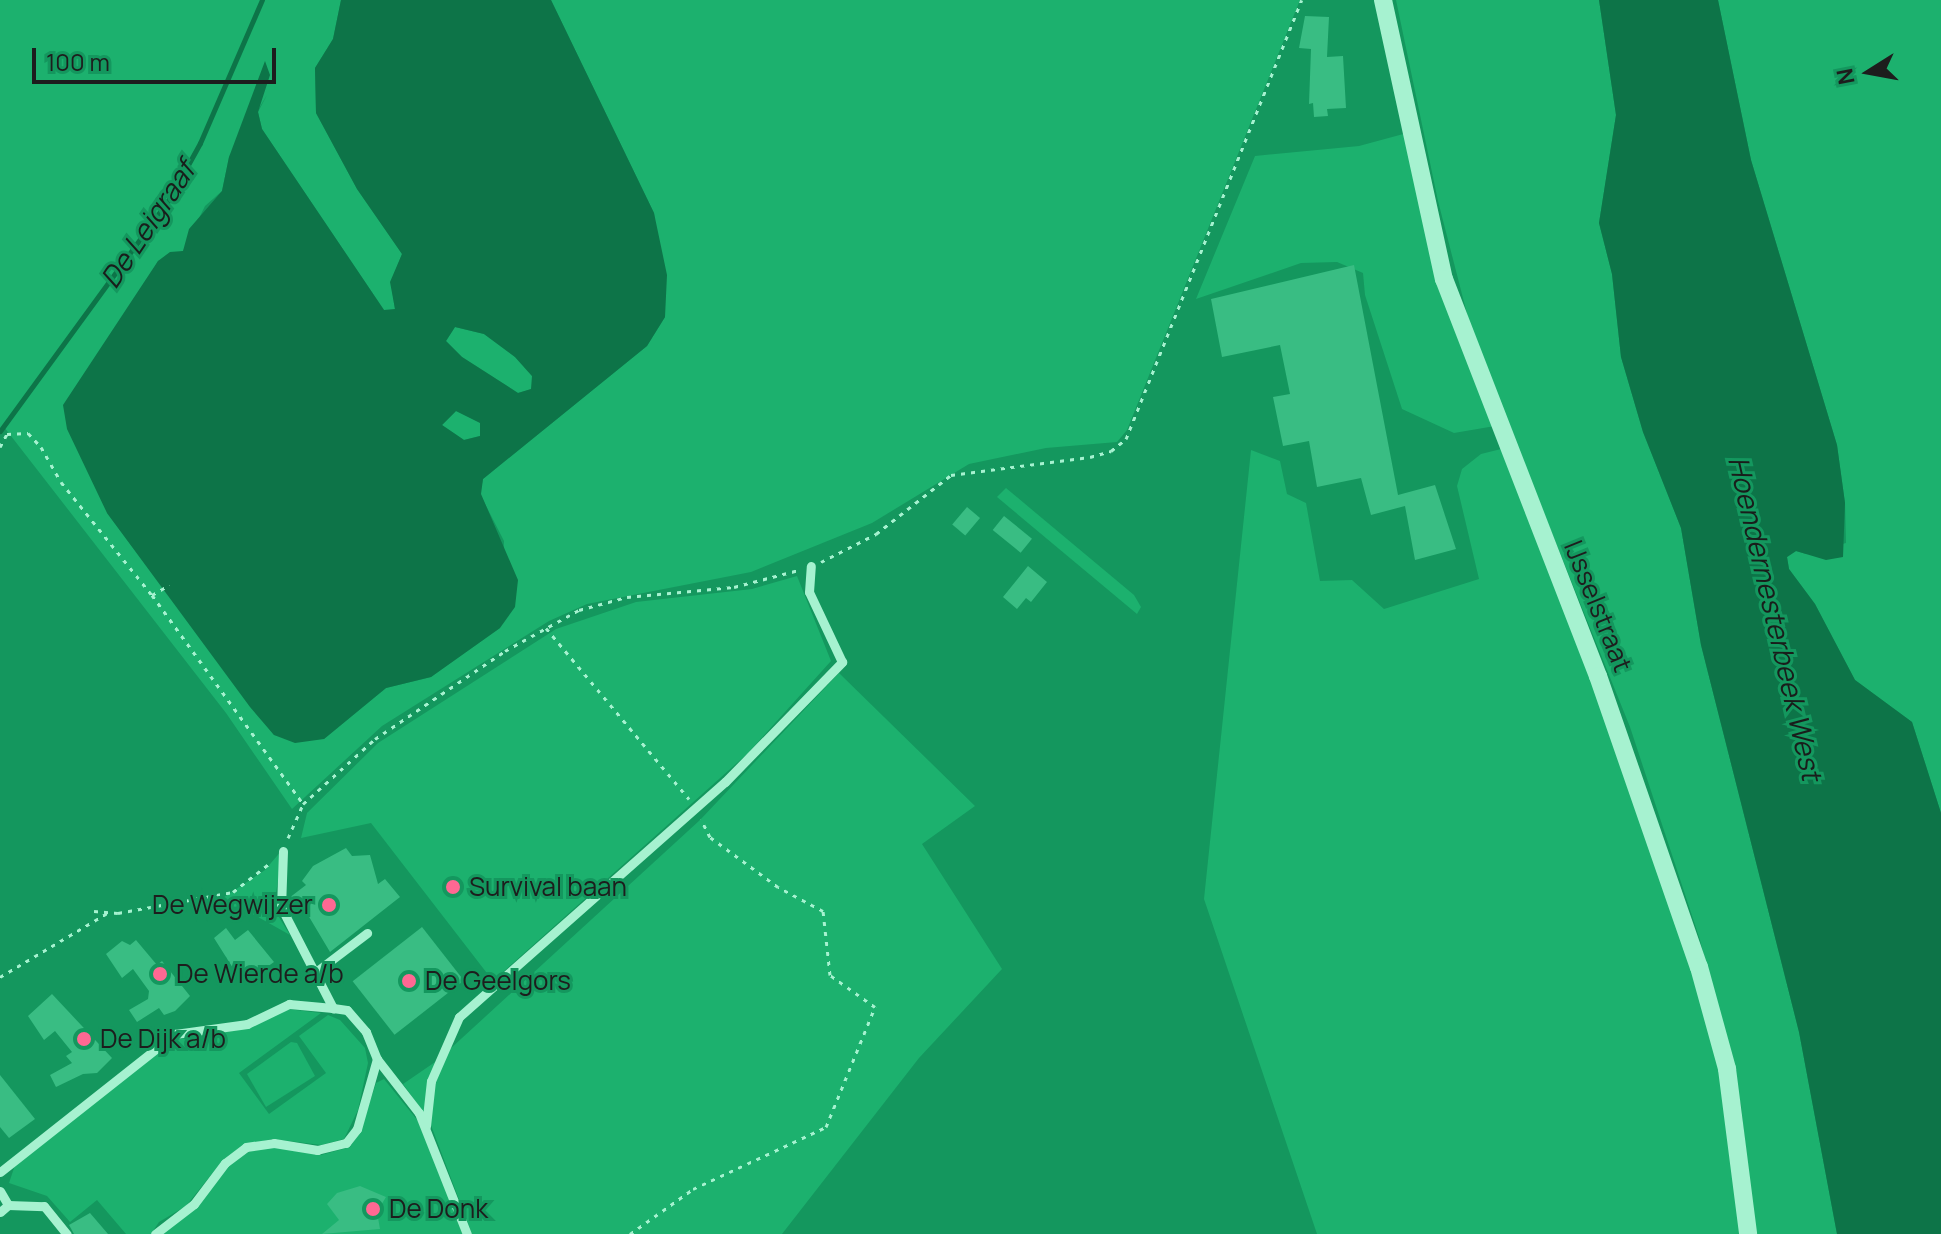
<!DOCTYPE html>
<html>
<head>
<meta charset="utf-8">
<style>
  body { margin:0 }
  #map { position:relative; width:1941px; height:1234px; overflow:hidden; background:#14975e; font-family:Manrope,sans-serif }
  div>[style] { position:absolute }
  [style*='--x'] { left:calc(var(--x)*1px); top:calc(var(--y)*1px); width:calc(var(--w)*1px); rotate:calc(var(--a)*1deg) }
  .green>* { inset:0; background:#1cb16e }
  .water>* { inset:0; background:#0d7448 }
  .stream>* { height:5px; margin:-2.5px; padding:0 2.5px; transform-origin:2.5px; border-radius:2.5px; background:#0d7448 }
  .building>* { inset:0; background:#39bd83; transform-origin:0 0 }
  .path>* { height:3px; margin-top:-1.5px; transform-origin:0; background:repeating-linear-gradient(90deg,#a6f2d0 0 4px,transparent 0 10px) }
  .service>* { height:9px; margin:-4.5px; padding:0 4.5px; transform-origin:4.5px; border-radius:4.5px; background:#a6f2d0 }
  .minor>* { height:18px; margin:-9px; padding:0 9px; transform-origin:9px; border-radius:9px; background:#a6f2d0 }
  .dots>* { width:22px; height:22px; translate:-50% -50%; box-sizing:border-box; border:4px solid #14975e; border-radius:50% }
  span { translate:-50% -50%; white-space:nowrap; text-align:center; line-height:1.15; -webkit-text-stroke:6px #14975e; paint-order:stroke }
  .street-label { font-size:26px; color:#1d1d1d }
  .poi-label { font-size:26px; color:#1d1d1d }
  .left { translate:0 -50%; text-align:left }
  .right { translate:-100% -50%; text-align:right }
  .water-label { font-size:28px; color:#191d1b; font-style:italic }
  .north { position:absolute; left:1829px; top:32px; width:80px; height:80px; -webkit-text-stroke:6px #14975e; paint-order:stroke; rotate:259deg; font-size:22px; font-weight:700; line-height:32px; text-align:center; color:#1d1d1d }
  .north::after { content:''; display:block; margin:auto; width:28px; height:36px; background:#1d1d1d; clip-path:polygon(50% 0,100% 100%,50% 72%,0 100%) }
  .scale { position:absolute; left:32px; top:48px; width:244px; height:36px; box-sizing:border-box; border:4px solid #1d1d1d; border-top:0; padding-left:10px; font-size:24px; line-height:28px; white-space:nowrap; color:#1d1d1d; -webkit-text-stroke:6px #14975e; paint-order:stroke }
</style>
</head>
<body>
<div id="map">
  <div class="green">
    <div style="clip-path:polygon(0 0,341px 0,333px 39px,315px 68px,316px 113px,357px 189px,402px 254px,391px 282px,395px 310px,384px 310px,262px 129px,258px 112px,267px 95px,229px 157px,222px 191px,205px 206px,183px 251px,158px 261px,141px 292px,107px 513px,274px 735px,324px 739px,386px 688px,431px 677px,500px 628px,504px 541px,480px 494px,483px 479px,647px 346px,665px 317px,654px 213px,551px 0,1300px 0,1127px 430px,1117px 442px,1046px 448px,969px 464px,872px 523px,751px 572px,587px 604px,549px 621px,382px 726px,292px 809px,226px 713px,4px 427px,0 432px)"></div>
    <div style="clip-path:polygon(1396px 0,1599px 0,1616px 115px,1599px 223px,1612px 274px,1621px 357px,1643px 432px,1681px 528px,1701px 645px,1799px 1032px,1837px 1234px,1755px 1234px,1741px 1105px,1700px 940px,1630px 727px,1473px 337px,1438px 201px)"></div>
    <div style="clip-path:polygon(1718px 0,1941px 0,1941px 813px,1912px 722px,1855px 680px,1815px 604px,1789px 569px,1787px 557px,1796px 551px,1806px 554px,1846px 543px,1845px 503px,1837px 445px,1751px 160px)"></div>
    <div style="clip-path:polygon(1407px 133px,1495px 426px,1454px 433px,1402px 409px,1365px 295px,1363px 273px,1337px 262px,1301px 263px,1196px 299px,1255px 156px,1359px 146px)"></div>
    <div style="clip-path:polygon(455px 327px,484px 334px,515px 357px,532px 376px,532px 389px,518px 393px,462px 357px,446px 341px)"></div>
    <div style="clip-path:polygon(456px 411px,481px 423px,480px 436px,464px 440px,442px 425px)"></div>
    <div style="clip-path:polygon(1505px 448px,1574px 614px,1718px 1052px,1742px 1234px,1317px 1234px,1204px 899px,1251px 450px,1280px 461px,1287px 494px,1306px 503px,1320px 581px,1352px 580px,1384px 609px,1479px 579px,1457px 486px,1462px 469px,1481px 454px)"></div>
    <div style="clip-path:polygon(1006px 488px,1134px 595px,1141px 607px,1137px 614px,997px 497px)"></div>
    <div style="clip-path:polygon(797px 576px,831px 661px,747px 754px,493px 981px,371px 823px,301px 838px,307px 813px,378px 743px,556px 629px,636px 602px,752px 589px)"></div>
    <div style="clip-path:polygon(839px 673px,975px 806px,922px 844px,1002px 969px,919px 1058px,782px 1234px,472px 1234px,429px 1120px,403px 1084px,438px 1060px,700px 820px)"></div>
    <div style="clip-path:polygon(282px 850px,274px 909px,290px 935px,240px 907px,212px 905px,265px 870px)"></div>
    <div style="clip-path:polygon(287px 1009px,321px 1013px,239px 1073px,269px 1114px,326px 1073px,299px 1036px,328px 1015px,340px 1020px,365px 1048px,368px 1063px,358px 1110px,344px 1139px,321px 1145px,273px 1139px,243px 1145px,223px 1160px,186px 1206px,159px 1222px,151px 1234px,126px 1234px,97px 1200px,70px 1222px,47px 1196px,9px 1183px,15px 1165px,174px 1040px,248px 1028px)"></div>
    <div style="clip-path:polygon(291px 1042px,297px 1043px,315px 1076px,266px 1107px,247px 1074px)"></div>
    <div style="clip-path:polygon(384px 1079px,418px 1121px,463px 1234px,160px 1234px,197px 1207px,231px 1164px,250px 1151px,273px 1147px,321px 1155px,350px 1147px,360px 1132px,376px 1083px)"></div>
  </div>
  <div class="water">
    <div style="clip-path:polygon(evenodd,341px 0,551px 0,654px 213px,667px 275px,665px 317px,647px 346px,483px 479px,481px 494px,518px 580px,515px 607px,500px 628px,431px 677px,386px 688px,324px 739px,295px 743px,274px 735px,250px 707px,107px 513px,67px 429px,63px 405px,158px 261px,170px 252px,183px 251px,189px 229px,222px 191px,229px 157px,265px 61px,270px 75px,258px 112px,262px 129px,384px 310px,395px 309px,390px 282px,402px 254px,357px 189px,316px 113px,315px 68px,333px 39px,341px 0,455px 327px,484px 334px,515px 357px,532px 376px,531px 389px,518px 393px,462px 357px,446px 341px,455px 327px,341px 0,456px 411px,480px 423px,480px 436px,464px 440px,442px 425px,456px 411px)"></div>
    <div style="clip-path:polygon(1599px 0,1718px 0,1751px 160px,1837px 445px,1845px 503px,1843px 557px,1826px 560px,1796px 551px,1787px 557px,1789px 569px,1815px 604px,1855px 680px,1912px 722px,1941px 813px,1941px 1234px,1837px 1234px,1799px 1032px,1701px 645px,1681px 528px,1643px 432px,1621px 357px,1612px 274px,1599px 223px,1616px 115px)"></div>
  </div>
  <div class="stream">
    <div style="--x:0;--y:431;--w:285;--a:-53.9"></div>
    <div style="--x:168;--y:201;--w:66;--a:-61.1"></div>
    <div style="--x:200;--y:143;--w:156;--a:-66.6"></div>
  </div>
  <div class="building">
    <div style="clip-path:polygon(1305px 16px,1329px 17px,1327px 57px,1343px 56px,1346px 108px,1327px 109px,1328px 116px,1314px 117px,1313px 103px,1309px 104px,1311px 49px,1299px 48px)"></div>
    <div style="clip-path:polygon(1354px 265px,1398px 495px,1435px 485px,1456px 549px,1415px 560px,1405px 506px,1371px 515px,1361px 478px,1317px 487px,1309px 441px,1283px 446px,1273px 397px,1290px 394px,1280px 345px,1222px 357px,1211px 299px)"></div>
    <div style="left:967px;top:507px;width:17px;height:23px;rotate:40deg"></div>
    <div style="left:1004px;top:516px;width:36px;height:18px;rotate:39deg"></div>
    <div style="clip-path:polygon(1028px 566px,1047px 582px,1031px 602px,1026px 598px,1017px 609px,1003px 597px)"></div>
    <div style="clip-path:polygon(346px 848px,352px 856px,370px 855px,378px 884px,385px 879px,400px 897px,330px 952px,305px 910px,300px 913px,289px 898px,306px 885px,302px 881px,313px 866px)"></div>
    <div style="left:422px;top:927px;width:68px;height:88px;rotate:52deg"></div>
    <div style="clip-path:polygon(226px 928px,235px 940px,248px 930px,274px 962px,243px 984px,214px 938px)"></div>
    <div style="clip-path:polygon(136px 940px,157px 965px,162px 961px,190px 996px,175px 1011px,164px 1015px,159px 1008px,137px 1022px,129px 1010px,148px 999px,149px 991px,133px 969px,122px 978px,106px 954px,122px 941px,130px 945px)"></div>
    <div style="clip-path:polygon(52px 994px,112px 1058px,97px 1073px,83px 1074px,56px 1087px,50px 1075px,72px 1063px,66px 1056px,72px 1052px,55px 1031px,44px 1040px,28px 1016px)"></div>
    <div style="clip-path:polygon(0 1075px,35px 1119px,9px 1138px,0 1127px)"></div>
    <div style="clip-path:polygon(360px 1186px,386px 1197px,377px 1212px,380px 1229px,322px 1234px,339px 1220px,327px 1204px,337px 1193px)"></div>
    <div style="clip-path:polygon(90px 1213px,108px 1234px,74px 1234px,69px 1225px)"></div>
  </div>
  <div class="path">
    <div style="--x:0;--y:447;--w:15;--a:-62"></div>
    <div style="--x:7;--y:434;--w:21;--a:-3"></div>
    <div style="--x:28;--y:433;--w:19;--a:47"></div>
    <div style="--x:41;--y:447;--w:40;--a:60.3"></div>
    <div style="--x:61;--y:482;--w:145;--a:51.2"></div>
    <div style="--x:152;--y:595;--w:256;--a:54.1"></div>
    <div style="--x:821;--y:562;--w:62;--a:-27"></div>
    <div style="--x:876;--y:534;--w:95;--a:-38.2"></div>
    <div style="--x:951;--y:475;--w:140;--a:-7.4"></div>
    <div style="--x:1090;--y:457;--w:22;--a:-16"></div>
    <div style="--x:1111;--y:451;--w:19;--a:-39"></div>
    <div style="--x:1126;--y:439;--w:473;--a:-68.2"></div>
    <div style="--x:152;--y:595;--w:20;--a:-30"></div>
    <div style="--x:546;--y:628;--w:223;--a:50.1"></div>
    <div style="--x:288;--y:838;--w:37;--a:-66"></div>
    <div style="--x:303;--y:804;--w:97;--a:-42.1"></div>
    <div style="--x:375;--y:739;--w:157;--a:-34.1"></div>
    <div style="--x:505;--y:651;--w:85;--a:-29"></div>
    <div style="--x:579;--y:610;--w:50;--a:-15.2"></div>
    <div style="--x:627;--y:597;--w:107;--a:-5.3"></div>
    <div style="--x:734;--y:587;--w:67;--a:-14.7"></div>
    <div style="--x:94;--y:911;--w:24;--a:5"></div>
    <div style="--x:118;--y:913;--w:117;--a:-10.3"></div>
    <div style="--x:233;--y:892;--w:47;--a:-38.1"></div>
    <div style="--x:0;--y:977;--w:127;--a:-30.8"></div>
    <div style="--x:630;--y:1234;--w:77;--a:-35.5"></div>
    <div style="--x:693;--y:1189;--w:147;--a:-25"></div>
    <div style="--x:826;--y:1127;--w:130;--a:-67.8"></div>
    <div style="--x:875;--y:1007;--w:55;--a:-144.6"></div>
    <div style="--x:830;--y:975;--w:64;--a:-96.2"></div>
    <div style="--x:823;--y:911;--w:51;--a:-151.9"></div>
    <div style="--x:778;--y:887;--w:84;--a:-143.7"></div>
    <div style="--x:710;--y:837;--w:20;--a:-117"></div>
  </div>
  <div class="service">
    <div style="--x:283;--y:851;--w:56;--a:92"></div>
    <div style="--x:281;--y:907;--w:114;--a:62.8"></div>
    <div style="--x:317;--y:971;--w:63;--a:-37.2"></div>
    <div style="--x:426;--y:1126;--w:45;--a:-83.7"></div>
    <div style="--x:431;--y:1081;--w:70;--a:-66.4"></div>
    <div style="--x:459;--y:1017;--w:355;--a:-41.5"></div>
    <div style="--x:725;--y:782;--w:168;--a:-45.7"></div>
    <div style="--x:842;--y:662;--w:77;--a:-115.2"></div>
    <div style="--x:809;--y:592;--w:26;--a:-86"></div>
    <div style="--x:0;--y:1172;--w:223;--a:-38.3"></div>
    <div style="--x:175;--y:1034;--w:73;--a:-7.9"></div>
    <div style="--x:247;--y:1024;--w:47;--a:-25.5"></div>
    <div style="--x:289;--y:1004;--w:44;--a:5.2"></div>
    <div style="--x:333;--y:1008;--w:14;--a:8"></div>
    <div style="--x:347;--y:1010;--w:29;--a:49"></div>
    <div style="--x:366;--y:1032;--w:29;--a:68"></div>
    <div style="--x:377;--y:1059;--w:68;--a:52.1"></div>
    <div style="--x:419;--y:1113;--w:130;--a:68.4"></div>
    <div style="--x:0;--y:1191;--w:16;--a:60"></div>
    <div style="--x:0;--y:1212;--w:11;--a:-41"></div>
    <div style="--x:8;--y:1205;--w:36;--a:2"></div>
    <div style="--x:44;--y:1206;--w:36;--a:51"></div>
    <div style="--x:155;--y:1234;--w:49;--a:-37.6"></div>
    <div style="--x:194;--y:1204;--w:51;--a:-52.9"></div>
    <div style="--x:225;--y:1163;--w:26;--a:-37"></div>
    <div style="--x:246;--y:1147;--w:28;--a:-8"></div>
    <div style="--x:274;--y:1143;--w:44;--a:9.2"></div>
    <div style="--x:317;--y:1150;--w:30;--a:-14"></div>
    <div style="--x:346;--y:1143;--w:18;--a:-52"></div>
    <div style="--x:357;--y:1129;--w:73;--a:-74.1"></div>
  </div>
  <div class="minor">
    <div style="--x:1383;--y:0;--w:286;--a:77.7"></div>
    <div style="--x:1444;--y:279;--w:426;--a:68.8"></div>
    <div style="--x:1598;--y:676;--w:308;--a:70.9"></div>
    <div style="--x:1699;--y:967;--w:106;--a:74.6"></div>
    <div style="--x:1727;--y:1069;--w:166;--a:82.7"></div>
  </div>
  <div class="dots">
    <div style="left:453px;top:887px;background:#ff6893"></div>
    <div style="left:329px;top:905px;background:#ff6893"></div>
    <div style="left:160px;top:974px;background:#ff6893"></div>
    <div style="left:409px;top:981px;background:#ff6893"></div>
    <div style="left:84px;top:1039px;background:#ff6893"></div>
    <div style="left:373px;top:1209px;background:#ff6893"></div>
  </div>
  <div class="street-label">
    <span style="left:1598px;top:606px;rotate:68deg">IJsselstraat</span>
  </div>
  <div class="poi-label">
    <span class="left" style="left:469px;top:887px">Survival baan</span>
    <span class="right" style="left:313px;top:905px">De Wegwijzer</span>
    <span class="left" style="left:176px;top:974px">De Wierde a/b</span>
    <span class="left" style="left:425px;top:981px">De Geelgors</span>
    <span class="left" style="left:100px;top:1039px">De Dijk a/b</span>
    <span class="left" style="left:389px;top:1209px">De Donk</span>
  </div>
  <div class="water-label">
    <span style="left:147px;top:224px;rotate:-56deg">De Leigraaf</span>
    <span style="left:1776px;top:618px;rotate:77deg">Hoendernesterbeek West</span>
  </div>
  <div class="north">N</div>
  <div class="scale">100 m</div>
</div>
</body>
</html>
